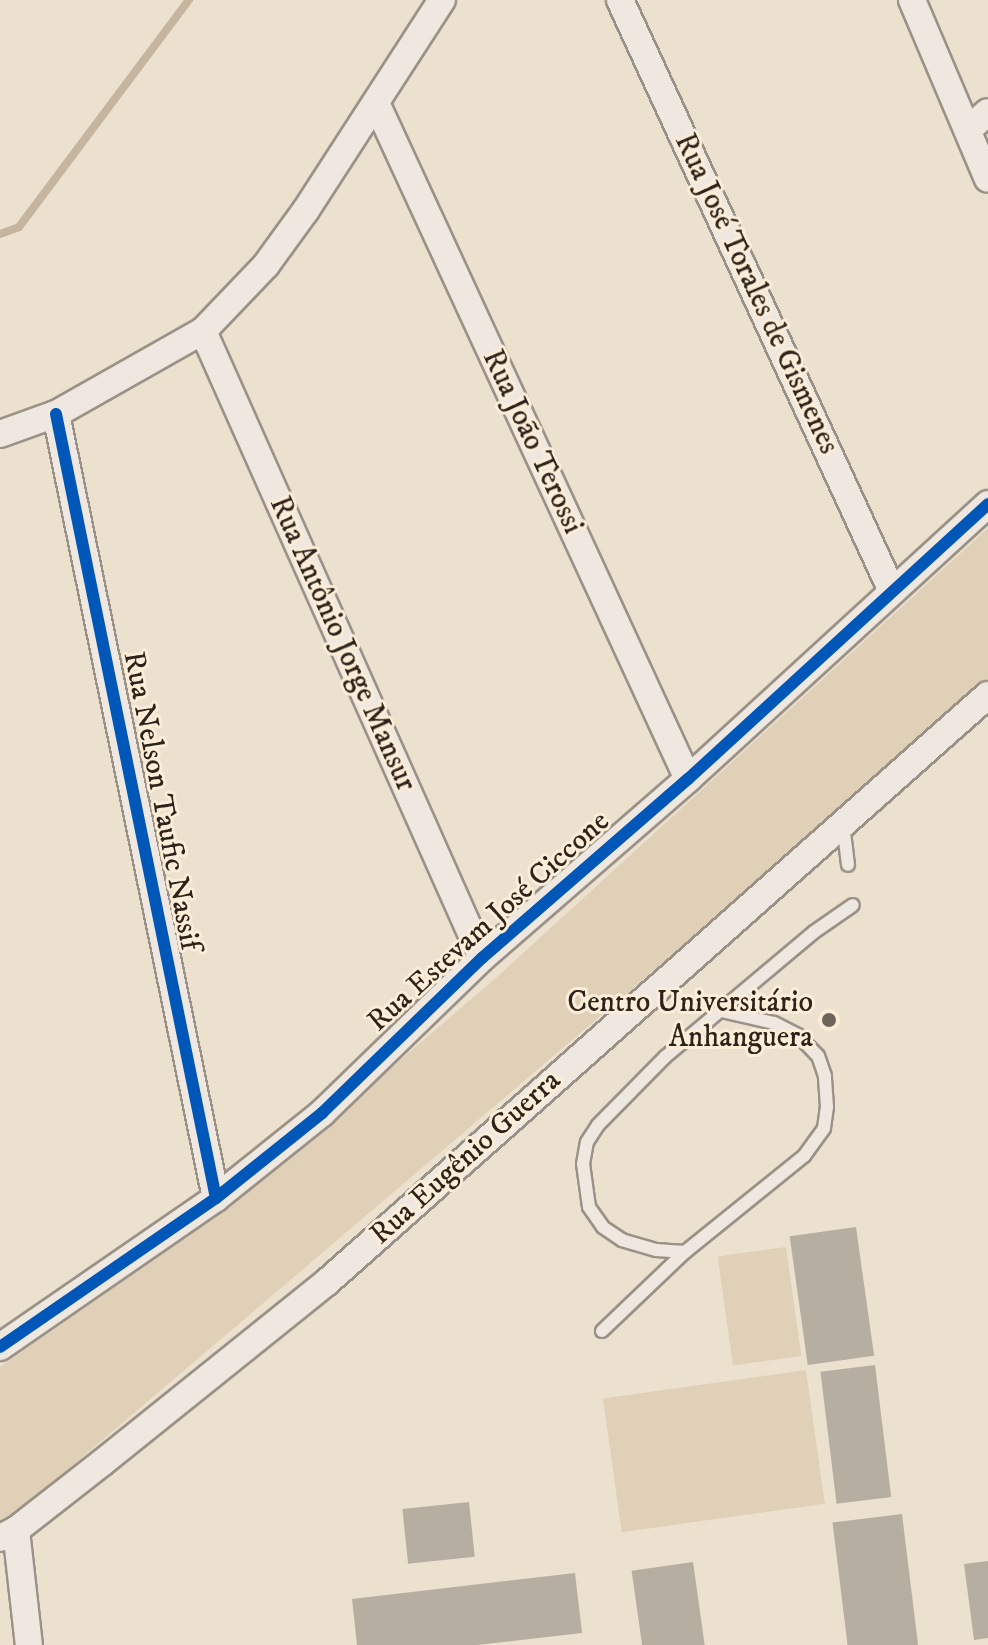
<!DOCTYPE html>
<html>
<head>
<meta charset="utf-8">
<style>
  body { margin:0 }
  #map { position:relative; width:988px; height:1645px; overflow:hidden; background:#ece0ce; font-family:"IM FELL DW Pica",serif }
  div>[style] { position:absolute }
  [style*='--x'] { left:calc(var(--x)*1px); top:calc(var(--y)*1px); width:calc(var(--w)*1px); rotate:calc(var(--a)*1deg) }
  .green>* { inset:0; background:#e0d0b7; transform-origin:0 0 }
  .stream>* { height:8px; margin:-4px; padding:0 4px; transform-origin:4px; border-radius:4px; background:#c5b59e }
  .building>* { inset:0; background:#b7aea2; transform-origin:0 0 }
  .roads { filter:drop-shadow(2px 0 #9b9287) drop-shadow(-2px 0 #9b9287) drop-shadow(0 2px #9b9287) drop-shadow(0 -2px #9b9287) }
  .service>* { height:12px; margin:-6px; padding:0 6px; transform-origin:6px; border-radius:6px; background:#efe8e0 }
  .minor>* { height:26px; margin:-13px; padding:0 13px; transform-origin:13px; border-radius:13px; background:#efe8e0 }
  .cycleway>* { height:12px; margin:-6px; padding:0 6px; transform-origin:6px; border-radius:6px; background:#0057b8 }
  .dots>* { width:22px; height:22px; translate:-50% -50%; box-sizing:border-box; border:4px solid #fbedd7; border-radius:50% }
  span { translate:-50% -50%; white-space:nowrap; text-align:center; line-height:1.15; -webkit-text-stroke:6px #fbedd7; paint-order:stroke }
  .street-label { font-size:30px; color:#2e231b }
  .poi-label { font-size:30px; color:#2e231b }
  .right { translate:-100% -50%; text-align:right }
</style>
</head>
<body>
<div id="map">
  <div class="green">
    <div style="clip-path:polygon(988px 528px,988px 678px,841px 811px,12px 1517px,0 1523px,0 1367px,225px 1210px,497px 977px)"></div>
    <div style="left:786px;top:1247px;width:110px;height:69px;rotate:82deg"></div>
    <div style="left:806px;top:1370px;width:135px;height:205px;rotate:82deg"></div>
  </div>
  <div class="stream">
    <div style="--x:0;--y:234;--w:20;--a:-20"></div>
    <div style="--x:19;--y:227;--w:284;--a:-53.2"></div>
  </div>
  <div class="building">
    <div style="left:856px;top:1227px;width:130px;height:67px;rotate:82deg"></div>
    <div style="left:875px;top:1365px;width:133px;height:55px;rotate:83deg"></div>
    <div style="left:469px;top:1502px;width:55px;height:67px;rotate:84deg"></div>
    <div style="left:902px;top:1514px;width:132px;height:70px;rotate:83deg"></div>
    <div style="clip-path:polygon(988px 1561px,988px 1638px,974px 1640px,964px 1564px)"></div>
    <div style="left:693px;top:1562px;width:84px;height:62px;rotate:82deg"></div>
    <div style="clip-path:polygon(575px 1573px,582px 1633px,477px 1645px,357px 1645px,352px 1599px)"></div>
  </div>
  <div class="roads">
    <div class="service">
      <div style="--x:843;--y:824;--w:41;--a:83"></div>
      <div style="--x:685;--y:1252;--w:29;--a:-176"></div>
      <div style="--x:656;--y:1250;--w:35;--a:-164"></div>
      <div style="--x:622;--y:1240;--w:23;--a:-146"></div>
      <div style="--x:603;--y:1227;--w:24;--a:-125"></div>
      <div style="--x:589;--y:1207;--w:43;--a:-97.9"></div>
      <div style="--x:583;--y:1164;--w:22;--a:-80"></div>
      <div style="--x:587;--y:1142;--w:20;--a:-57"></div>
      <div style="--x:598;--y:1125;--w:95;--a:-45.4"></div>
      <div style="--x:665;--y:1057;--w:194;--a:-40"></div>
      <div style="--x:814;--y:932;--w:47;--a:-34.7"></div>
      <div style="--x:602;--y:1331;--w:115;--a:-43.6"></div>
      <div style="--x:685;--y:1252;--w:153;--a:-38.9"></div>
      <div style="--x:804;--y:1156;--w:34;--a:-54"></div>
      <div style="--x:824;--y:1128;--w:21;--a:-82"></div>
      <div style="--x:827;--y:1107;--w:31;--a:-94"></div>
      <div style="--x:825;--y:1076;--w:21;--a:-109"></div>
      <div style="--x:818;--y:1056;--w:29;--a:-134"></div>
      <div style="--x:798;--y:1035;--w:27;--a:-153"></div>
      <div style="--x:774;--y:1023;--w:53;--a:-167"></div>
    </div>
    <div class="minor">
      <div style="--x:620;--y:0;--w:648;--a:65.29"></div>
      <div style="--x:912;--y:0;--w:194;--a:67"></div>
      <div style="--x:377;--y:105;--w:742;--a:65.23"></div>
      <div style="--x:969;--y:129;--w:25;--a:-42"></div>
      <div style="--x:203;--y:331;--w:686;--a:66.01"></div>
      <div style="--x:56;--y:414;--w:800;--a:78.47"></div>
      <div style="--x:0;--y:434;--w:59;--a:-19.7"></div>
      <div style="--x:56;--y:414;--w:169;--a:-29.5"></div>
      <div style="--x:203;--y:331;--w:91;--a:-46.3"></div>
      <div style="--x:266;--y:265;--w:68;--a:-54"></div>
      <div style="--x:306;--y:210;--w:250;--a:-57.1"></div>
      <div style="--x:0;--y:1347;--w:262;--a:-34.6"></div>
      <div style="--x:216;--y:1198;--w:136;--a:-38.7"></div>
      <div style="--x:322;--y:1113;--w:223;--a:-44.1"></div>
      <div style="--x:482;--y:958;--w:273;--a:-41"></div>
      <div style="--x:688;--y:779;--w:407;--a:-42.5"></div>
      <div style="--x:16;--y:1530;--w:116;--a:83.6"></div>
      <div style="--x:0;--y:1538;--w:18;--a:-27"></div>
      <div style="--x:16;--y:1530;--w:110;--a:-38"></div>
      <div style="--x:103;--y:1462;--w:287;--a:-38.8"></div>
      <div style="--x:327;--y:1282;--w:884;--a:-41.61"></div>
    </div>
  </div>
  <div class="cycleway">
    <div style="--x:56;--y:414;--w:800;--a:78.47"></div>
    <div style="--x:0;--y:1347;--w:262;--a:-34.6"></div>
    <div style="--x:216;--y:1198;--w:136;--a:-38.7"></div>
    <div style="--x:322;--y:1113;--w:223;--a:-44.1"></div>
    <div style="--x:482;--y:958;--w:273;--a:-41"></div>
    <div style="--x:688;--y:779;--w:407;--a:-42.5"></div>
  </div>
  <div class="dots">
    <div style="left:829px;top:1020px;background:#70655a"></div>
  </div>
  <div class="street-label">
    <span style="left:756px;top:294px;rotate:65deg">Rua José Torales de Gismenes</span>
    <span style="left:532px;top:442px;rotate:65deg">Rua João Terossi</span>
    <span style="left:342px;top:644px;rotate:66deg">Rua Antônio Jorge Mansur</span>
    <span style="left:161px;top:801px;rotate:79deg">Rua Nelson Taufic Nassif</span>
    <span style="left:489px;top:922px;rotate:-42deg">Rua Estevam José Ciccone</span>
    <span style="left:466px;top:1158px;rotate:-42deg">Rua Eugênio Guerra</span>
  </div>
  <div class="poi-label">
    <span class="right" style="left:813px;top:1020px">Centro Universitário<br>Anhanguera</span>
  </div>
</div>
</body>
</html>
